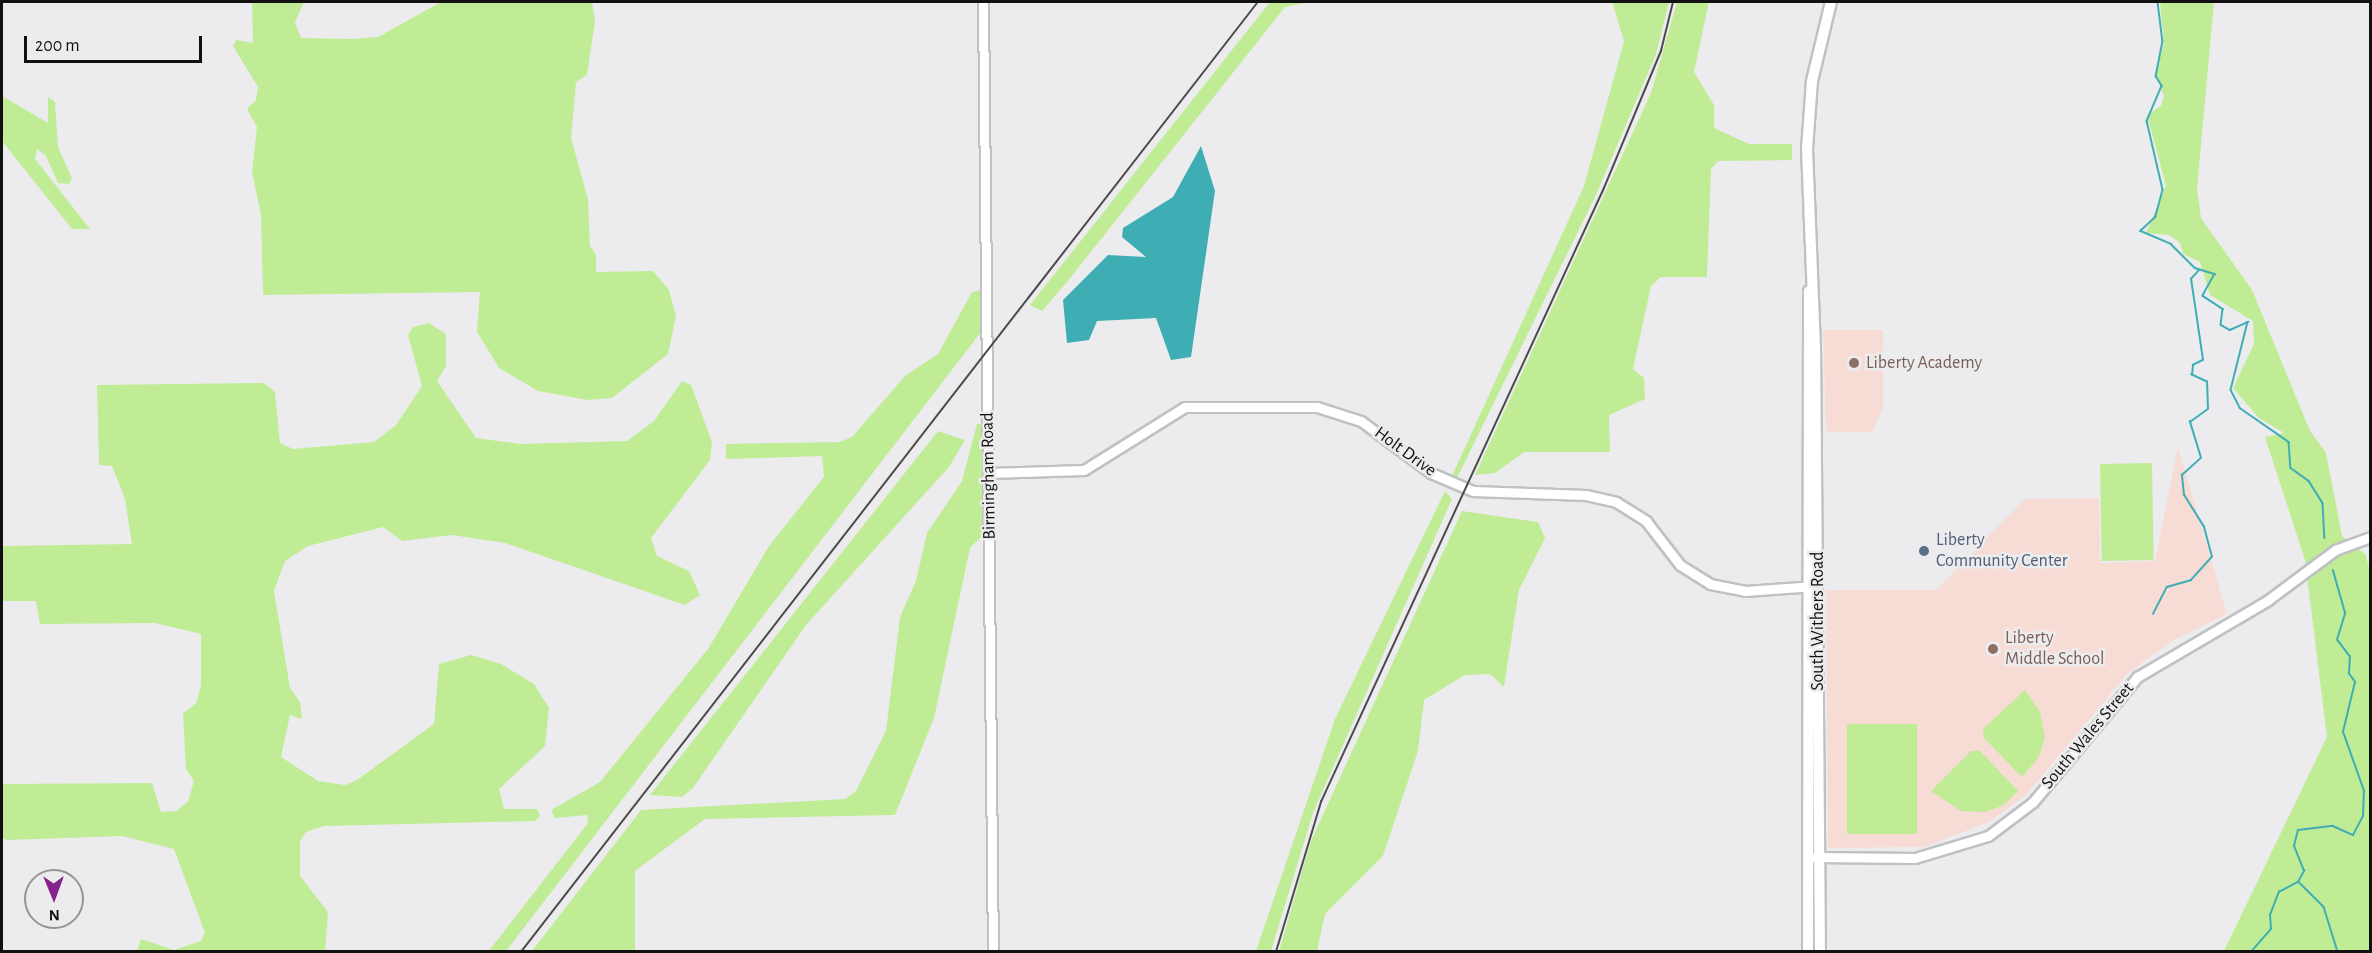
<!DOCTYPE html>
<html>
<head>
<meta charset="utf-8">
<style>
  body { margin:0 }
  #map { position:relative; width:2372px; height:953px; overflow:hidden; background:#ececee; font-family:"Alegreya Sans",sans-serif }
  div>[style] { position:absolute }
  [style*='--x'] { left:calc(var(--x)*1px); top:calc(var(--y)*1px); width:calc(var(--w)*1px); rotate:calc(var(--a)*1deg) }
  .education>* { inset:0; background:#f6dcd5 }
  .green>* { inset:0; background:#c1ec96; transform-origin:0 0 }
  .water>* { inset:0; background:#3faeb4 }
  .stream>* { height:1.5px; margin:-0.75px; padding:0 0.75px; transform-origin:0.75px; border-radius:0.75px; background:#3faeb4 }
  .roads { filter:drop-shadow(2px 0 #c0c1c2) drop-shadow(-2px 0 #c0c1c2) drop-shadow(0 2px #c0c1c2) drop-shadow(0 -2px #c0c1c2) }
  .tertiary>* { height:9px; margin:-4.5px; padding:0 4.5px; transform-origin:4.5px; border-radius:4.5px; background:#fff }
  .secondary>* { height:10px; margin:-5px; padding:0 5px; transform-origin:5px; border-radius:5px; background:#fff }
  .rail>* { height:1.5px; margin:-0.75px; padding:0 0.75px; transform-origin:0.75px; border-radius:0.75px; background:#4b4b4c }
  .dots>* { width:16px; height:16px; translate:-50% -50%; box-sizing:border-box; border:3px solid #ececee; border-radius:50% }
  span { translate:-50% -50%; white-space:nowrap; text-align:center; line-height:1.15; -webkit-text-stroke:5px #ececee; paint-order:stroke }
  .education-label { font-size:18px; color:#785e54 }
  .left { translate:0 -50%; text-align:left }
  .street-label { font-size:18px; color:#111112 }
  .service-label { font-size:18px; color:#4e5e75 }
  .frame { position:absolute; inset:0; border:3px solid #111112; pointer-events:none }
  .north { position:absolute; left:24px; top:869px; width:60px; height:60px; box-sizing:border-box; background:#ececee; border:2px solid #949496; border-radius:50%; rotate:179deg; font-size:16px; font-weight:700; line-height:24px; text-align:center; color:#111112 }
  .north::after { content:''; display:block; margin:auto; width:21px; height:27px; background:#85228b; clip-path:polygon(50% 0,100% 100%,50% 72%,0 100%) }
  .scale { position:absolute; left:24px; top:36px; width:178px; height:27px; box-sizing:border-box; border:3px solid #111112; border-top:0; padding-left:8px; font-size:18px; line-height:21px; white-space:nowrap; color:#111112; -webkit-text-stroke:4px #ececee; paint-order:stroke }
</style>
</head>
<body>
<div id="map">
  <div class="education">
    <div style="clip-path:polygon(1823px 330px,1883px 330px,1883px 408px,1872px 432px,1826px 432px)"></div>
    <div style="clip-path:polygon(2178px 447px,2227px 614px,2172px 641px,2128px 673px,2026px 795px,1989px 822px,1925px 847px,1828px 848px,1826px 590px,1936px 590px,2025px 499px,2099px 498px,2100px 563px,2155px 561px)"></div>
  </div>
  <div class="green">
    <div style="clip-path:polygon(252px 2px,304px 2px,295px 22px,301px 38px,354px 39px,378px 37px,441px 2px,592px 2px,595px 21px,587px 75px,576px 82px,571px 138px,588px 199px,590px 246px,596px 255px,596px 272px,653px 271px,669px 290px,676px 316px,668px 354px,612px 398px,588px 400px,538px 391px,499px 368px,477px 332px,480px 292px,263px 295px,261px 215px,252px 172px,257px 127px,247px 109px,256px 100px,258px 87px,233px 46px,236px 40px,253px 43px)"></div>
    <div style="clip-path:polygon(1270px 2px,1309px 2px,1285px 7px,1067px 282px,1042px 311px,1030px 305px)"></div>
    <div style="clip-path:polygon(1612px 2px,1669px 2px,1656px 54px,1596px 195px,1457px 478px,1452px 476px,1584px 186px,1624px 41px)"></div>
    <div style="clip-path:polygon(1677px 2px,1709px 2px,1694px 72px,1714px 105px,1714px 128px,1749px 144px,1792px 144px,1792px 160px,1718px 161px,1711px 169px,1707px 277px,1661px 277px,1651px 286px,1633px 369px,1644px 378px,1645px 399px,1609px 415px,1610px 452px,1524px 452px,1495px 473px,1475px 475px,1651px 93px)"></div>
    <div style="clip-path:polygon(2160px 2px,2214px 2px,2197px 189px,2201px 218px,2252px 290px,2310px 431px,2326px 453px,2342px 536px,2366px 555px,2370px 573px,2370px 951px,2224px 951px,2327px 737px,2305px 560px,2265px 437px,2284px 433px,2259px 418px,2233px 388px,2254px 344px,2253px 321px,2210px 295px,2200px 262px,2183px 254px,2180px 243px,2169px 235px,2146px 233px,2166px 186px,2147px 115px,2161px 106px,2164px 96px,2156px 75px,2164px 43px)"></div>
    <div style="clip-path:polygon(2px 96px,48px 123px,48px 97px,55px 102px,58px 147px,72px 178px,69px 184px,58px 183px,46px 156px,37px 149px,35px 159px,90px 229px,72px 229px,2px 141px)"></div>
    <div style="clip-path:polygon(982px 290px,981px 332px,506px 951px,488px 952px,588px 823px,587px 815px,555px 818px,551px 810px,600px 782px,708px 649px,769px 546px,824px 477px,822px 456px,726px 459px,726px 444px,840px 442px,852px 437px,905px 376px,938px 354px,972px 292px)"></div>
    <div style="clip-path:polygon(429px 323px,446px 334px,446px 366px,437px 381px,476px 438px,521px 444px,627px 441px,654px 421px,682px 381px,691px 385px,712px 442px,710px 460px,651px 538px,657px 556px,689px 571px,700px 595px,685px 605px,505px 543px,452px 535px,402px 541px,383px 527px,308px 546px,285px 561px,274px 591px,290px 688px,300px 702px,302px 719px,290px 715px,281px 757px,318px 781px,345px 785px,357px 780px,434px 724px,439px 664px,471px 655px,501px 664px,534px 684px,549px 708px,545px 746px,499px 789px,504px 809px,537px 809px,540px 816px,535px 821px,324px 826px,306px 832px,300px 841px,300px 876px,328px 912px,325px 951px,137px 951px,141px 939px,174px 950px,201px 941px,205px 933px,174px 849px,122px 836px,7px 840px,2px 838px,2px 784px,152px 783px,161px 812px,176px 811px,188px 802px,194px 781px,186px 769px,183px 714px,196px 703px,201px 686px,201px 634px,155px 623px,40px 624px,36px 601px,2px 601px,2px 546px,132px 544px,125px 499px,112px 466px,99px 465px,97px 385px,264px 383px,275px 392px,280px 443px,293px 449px,374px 442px,396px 425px,422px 386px,408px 335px,413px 327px)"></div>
    <div style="clip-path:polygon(977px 424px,982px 424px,982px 536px,970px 548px,934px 718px,895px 815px,705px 819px,635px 871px,635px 951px,532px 951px,641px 810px,845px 799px,856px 791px,886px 731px,900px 617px,916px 581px,927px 533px,962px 481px)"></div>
    <div style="clip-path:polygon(938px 431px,965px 440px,949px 467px,806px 625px,693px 788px,682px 797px,650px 795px)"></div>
    <div style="left:2152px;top:463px;width:97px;height:52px;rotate:89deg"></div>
    <div style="clip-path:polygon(1445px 491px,1452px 499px,1313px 813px,1271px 951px,1256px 951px,1335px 719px)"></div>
    <div style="clip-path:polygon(1462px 511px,1538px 522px,1545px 538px,1519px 590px,1504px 687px,1490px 674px,1465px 675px,1424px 700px,1418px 751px,1383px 856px,1325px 914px,1317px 951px,1279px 951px,1311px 841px)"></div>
    <div style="clip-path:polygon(2025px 690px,2040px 712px,2045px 737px,2039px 757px,2022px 777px,1984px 738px,1983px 729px)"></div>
    <div style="left:1847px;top:724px;width:70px;height:110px"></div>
    <div style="clip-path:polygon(1971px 751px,1980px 751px,2018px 791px,2004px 805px,1985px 812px,1961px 811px,1931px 791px)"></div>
  </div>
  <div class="water">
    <div style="clip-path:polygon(1201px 146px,1215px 191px,1191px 357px,1171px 360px,1156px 318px,1097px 321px,1089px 340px,1067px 343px,1063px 300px,1108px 255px,1146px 257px,1122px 237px,1123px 228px,1173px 197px)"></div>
  </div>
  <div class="stream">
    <div style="--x:2158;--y:2;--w:39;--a:83"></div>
    <div style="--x:2163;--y:41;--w:36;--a:101"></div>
    <div style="--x:2156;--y:76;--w:12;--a:59"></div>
    <div style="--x:2162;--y:86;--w:38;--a:113"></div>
    <div style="--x:2147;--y:121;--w:71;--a:76.9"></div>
    <div style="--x:2163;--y:190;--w:28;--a:105"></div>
    <div style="--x:2156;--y:217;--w:21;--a:137"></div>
    <div style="--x:2141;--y:231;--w:33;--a:23"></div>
    <div style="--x:2171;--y:244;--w:34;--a:45"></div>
    <div style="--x:2195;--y:268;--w:21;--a:17"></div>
    <div style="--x:2215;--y:274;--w:25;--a:119"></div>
    <div style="--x:2203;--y:296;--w:24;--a:33"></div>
    <div style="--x:2223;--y:309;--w:16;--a:97"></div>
    <div style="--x:2221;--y:325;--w:10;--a:29"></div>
    <div style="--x:2230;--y:330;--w:20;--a:-24"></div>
    <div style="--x:2248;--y:322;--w:70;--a:104"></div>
    <div style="--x:2231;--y:390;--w:20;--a:63"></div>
    <div style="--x:2240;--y:408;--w:60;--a:34.8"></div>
    <div style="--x:2289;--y:442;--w:26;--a:86"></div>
    <div style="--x:2291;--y:468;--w:22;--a:36"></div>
    <div style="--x:2309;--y:481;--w:26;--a:58"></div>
    <div style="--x:2323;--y:503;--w:35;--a:87"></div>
    <div style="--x:2153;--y:614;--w:30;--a:-63"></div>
    <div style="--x:2167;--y:587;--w:25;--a:-16"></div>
    <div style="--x:2191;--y:580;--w:31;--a:-48"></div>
    <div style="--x:2212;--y:557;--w:31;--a:-105"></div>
    <div style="--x:2204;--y:527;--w:38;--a:-122"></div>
    <div style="--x:2184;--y:495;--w:20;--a:-96"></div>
    <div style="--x:2182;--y:475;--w:25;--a:-42"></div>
    <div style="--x:2201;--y:458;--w:38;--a:-107"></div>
    <div style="--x:2190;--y:422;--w:22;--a:-36"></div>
    <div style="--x:2208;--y:409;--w:27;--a:-92"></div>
    <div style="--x:2207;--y:382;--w:17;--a:-155"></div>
    <div style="--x:2192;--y:375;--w:10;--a:-84"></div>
    <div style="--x:2193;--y:365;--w:11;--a:-27"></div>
    <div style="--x:2203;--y:360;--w:82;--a:-98.4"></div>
    <div style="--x:2191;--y:279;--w:12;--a:-48"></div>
    <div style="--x:2299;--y:882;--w:35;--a:45"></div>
    <div style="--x:2324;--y:907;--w:47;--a:72.7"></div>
    <div style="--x:2251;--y:952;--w:30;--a:-49"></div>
    <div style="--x:2271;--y:929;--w:14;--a:-94"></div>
    <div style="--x:2270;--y:915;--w:25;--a:-69"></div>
    <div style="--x:2279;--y:892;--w:21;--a:-28"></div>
    <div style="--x:2298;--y:882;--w:13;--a:-61"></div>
    <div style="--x:2304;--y:871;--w:27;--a:-112"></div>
    <div style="--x:2294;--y:846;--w:16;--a:-76"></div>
    <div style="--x:2298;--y:830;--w:35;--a:-7"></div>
    <div style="--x:2333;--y:826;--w:22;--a:24"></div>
    <div style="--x:2353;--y:835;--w:21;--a:-62"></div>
    <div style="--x:2363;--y:816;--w:25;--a:-88"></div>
    <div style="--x:2364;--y:791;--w:63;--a:-109.6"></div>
    <div style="--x:2343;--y:732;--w:51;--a:-76.5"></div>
    <div style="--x:2355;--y:682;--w:10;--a:-127"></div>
    <div style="--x:2349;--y:674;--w:17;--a:-87"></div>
    <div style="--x:2350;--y:657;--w:21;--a:-127"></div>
    <div style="--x:2337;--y:640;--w:28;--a:-73"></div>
    <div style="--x:2345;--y:613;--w:44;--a:-105.9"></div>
  </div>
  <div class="roads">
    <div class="tertiary">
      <div style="--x:983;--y:2;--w:950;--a:89.4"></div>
      <div style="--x:989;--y:473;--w:95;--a:-1.8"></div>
      <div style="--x:1084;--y:470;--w:119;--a:-32"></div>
      <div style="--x:1185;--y:407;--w:132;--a:0"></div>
      <div style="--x:1317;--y:407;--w:46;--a:17.7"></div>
      <div style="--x:1361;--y:421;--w:87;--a:36.6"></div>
      <div style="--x:1431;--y:473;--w:46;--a:23.2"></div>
      <div style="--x:1473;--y:491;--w:113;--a:2"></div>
      <div style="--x:1586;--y:495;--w:31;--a:13"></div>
      <div style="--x:1616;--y:502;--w:36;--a:32"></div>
      <div style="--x:1646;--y:521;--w:56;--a:52.3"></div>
      <div style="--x:1680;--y:565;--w:36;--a:32"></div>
      <div style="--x:1710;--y:584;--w:36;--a:11"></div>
      <div style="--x:1745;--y:591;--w:70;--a:-4.1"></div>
      <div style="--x:1814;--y:857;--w:101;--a:0.6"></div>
      <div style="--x:1915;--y:858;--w:76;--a:-16.8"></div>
      <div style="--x:1988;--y:836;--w:56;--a:-37.1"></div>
      <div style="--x:2033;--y:802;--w:163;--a:-50.2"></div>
      <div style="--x:2137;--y:677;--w:152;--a:-30.4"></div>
      <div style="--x:2268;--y:600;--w:84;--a:-36.7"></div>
      <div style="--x:2335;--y:550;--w:37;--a:-20"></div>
    </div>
    <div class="secondary">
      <div style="--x:1808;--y:952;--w:661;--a:-89.91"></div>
      <div style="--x:1820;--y:952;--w:604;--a:-90.47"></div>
      <div style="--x:1815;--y:348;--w:199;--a:-92.3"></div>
      <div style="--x:1807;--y:149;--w:68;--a:-85.8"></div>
      <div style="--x:1812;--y:81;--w:81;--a:-76.5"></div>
    </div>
  </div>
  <div class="rail">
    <div style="--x:521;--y:952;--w:1202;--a:-52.2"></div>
    <div style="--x:1276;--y:952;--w:157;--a:-73.3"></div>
    <div style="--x:1321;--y:802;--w:676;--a:-65.25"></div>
    <div style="--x:1604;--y:188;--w:148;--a:-67.4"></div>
    <div style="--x:1661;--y:51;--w:50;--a:-76.2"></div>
  </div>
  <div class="dots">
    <div style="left:1854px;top:363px;background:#8d6e63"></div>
    <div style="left:1924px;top:551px;background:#5c6f8a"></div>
    <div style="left:1993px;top:649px;background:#8d6e63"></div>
  </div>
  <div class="education-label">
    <span class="left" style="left:1866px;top:363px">Liberty Academy</span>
    <span class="left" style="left:2005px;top:649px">Liberty<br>Middle School</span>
  </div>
  <div class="street-label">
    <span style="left:1405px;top:452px;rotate:36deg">Holt Drive</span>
    <span style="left:989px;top:476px;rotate:-91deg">Birmingham Road</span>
    <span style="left:1818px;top:621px;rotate:-90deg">South Withers Road</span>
    <span style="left:2088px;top:736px;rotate:-50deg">South Wales Street</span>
  </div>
  <div class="service-label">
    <span class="left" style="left:1936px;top:551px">Liberty<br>Community Center</span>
  </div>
  <div class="frame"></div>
  <div class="north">N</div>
  <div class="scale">200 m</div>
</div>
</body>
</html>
